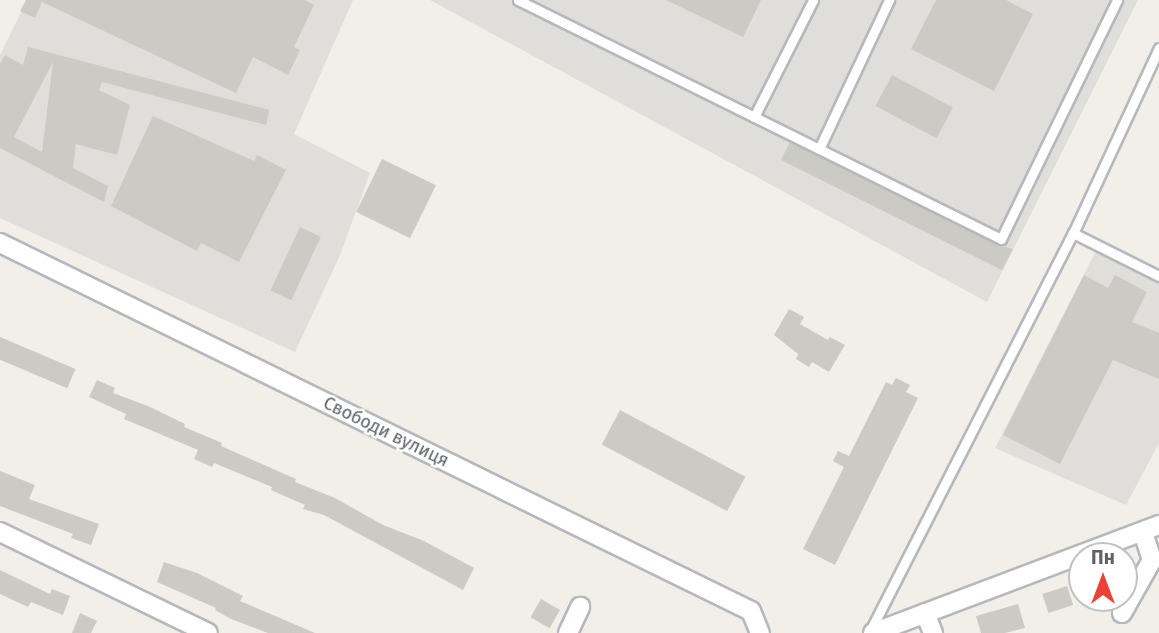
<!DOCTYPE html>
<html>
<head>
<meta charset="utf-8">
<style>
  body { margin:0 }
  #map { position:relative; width:1159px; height:633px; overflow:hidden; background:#f1efe8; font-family:"Fira Sans",sans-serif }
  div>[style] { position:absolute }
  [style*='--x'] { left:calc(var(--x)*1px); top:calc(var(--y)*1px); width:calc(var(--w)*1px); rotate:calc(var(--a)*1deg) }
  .industrial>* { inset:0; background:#e0deda }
  .building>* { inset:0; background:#cccac5; transform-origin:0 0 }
  .roads { filter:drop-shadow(2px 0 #b5b8bc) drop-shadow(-2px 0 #b5b8bc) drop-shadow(0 2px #b5b8bc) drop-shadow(0 -2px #b5b8bc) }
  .lane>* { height:9px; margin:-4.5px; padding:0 4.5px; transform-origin:4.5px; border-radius:4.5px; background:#fff }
  .street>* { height:18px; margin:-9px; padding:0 9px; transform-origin:9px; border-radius:9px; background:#fff }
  span { translate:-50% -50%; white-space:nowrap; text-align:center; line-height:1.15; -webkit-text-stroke:5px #fff; paint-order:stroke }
  .street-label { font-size:18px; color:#5f6368 }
  .north { position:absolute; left:1068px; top:542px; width:70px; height:70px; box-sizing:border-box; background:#fff; border:2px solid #bfc1c3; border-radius:50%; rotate:0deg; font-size:19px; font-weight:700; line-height:28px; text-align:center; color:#5f6368 }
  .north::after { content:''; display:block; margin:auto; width:24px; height:32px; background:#ea4335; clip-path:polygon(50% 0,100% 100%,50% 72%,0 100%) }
</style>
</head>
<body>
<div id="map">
  <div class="industrial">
    <div style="clip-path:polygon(27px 0,353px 0,294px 134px,370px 173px,340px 255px,295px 352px,0 218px,0 55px)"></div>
    <div style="clip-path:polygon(430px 0,1138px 0,987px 302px)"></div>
    <div style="clip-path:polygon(1099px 245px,1159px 276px,1159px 443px,1126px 505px,995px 448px)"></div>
  </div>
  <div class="building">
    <div style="clip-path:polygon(26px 0,305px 0,314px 5px,294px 47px,300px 50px,288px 75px,253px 57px,236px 93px,42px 2px,35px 18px,20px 11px)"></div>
    <div style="clip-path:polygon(666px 0,761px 0,743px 37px)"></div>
    <div style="clip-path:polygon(936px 0,1006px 0,1033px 14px,994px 91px,911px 49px)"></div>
    <div style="clip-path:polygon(evenodd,28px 47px,269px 110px,266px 125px,102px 82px,99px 90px,130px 105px,117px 155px,76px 144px,73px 168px,108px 186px,104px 202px,0 148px,0 64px,5px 55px,23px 65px,28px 47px,53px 62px,42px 152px,14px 137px,53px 62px)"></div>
    <div style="left:892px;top:75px;width:69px;height:35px;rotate:28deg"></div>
    <div style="clip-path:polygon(153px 116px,254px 161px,257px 155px,286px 170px,239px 262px,201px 243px,197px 251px,111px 206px)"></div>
    <div style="clip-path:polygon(790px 142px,998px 245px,1013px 249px,1002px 270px,781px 160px)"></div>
    <div style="left:382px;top:159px;width:60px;height:59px;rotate:26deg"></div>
    <div style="left:300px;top:227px;width:23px;height:70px;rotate:25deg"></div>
    <div style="clip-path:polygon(1084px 275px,1108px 288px,1115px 275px,1147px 292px,1132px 322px,1159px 333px,1159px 379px,1113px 360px,1060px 464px,1003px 435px)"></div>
    <div style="clip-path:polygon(789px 309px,804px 317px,800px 324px,828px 340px,830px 337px,845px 345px,829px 372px,812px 362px,809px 367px,796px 359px,798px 354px,774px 335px)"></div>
    <div style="left:0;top:337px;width:82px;height:21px;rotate:23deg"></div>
    <div style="clip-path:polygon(896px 378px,910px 385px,906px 392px,918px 398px,835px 565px,803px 549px,844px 467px,833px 461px,838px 451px,849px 456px,886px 382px,892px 385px)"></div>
    <div style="clip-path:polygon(97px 380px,115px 388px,113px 393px,148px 406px,185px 424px,184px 427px,222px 443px,221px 446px,296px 479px,295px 482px,335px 498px,383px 525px,424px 541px,474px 568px,463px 590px,324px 515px,303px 509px,305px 505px,271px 490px,272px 487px,214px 463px,212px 467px,194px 459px,198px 450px,124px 419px,126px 414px,89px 397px)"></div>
    <div style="left:620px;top:410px;width:142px;height:39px;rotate:28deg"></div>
    <div style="clip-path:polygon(0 471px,35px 485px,29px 499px,99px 524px,91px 545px,71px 538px,73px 534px,0 506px)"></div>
    <div style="clip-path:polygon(164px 562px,197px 573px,243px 596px,240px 601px,315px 633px,268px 633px,231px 619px,215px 610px,216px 608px,157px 582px)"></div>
    <div style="clip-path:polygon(0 570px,50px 594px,52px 589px,70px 596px,63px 615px,31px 602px,28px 607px,0 594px)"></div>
    <div style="left:1067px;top:586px;width:20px;height:26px;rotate:72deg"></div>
    <div style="left:541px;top:599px;width:22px;height:21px;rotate:30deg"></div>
    <div style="clip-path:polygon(1018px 604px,1025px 628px,1005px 633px,981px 633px,976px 616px)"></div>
    <div style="clip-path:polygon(80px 613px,97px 621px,91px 633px,72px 633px)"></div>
  </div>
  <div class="roads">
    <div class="lane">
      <div style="--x:518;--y:0;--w:539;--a:26.33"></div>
      <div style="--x:1001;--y:239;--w:266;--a:-64.1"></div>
      <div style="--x:1159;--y:48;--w:204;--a:114.9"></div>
      <div style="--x:1073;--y:233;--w:96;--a:26.6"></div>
      <div style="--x:754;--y:117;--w:131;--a:-63.2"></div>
      <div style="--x:819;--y:149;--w:165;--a:-64.8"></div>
      <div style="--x:869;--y:633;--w:449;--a:-63"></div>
    </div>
    <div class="street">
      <div style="--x:0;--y:243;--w:836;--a:26.11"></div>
      <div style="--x:751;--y:611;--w:24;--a:68"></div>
      <div style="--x:0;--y:532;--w:231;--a:25.9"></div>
      <div style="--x:925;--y:613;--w:22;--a:68"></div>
      <div style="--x:1122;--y:613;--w:61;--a:-60.5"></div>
      <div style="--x:1152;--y:560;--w:29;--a:-108"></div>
      <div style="--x:568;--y:633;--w:29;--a:-65"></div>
      <div style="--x:873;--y:633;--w:306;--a:-20.7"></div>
    </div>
  </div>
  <div class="street-label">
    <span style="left:386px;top:432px;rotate:26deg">Свободи вулиця</span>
  </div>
  <div class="north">Пн</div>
</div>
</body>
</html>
